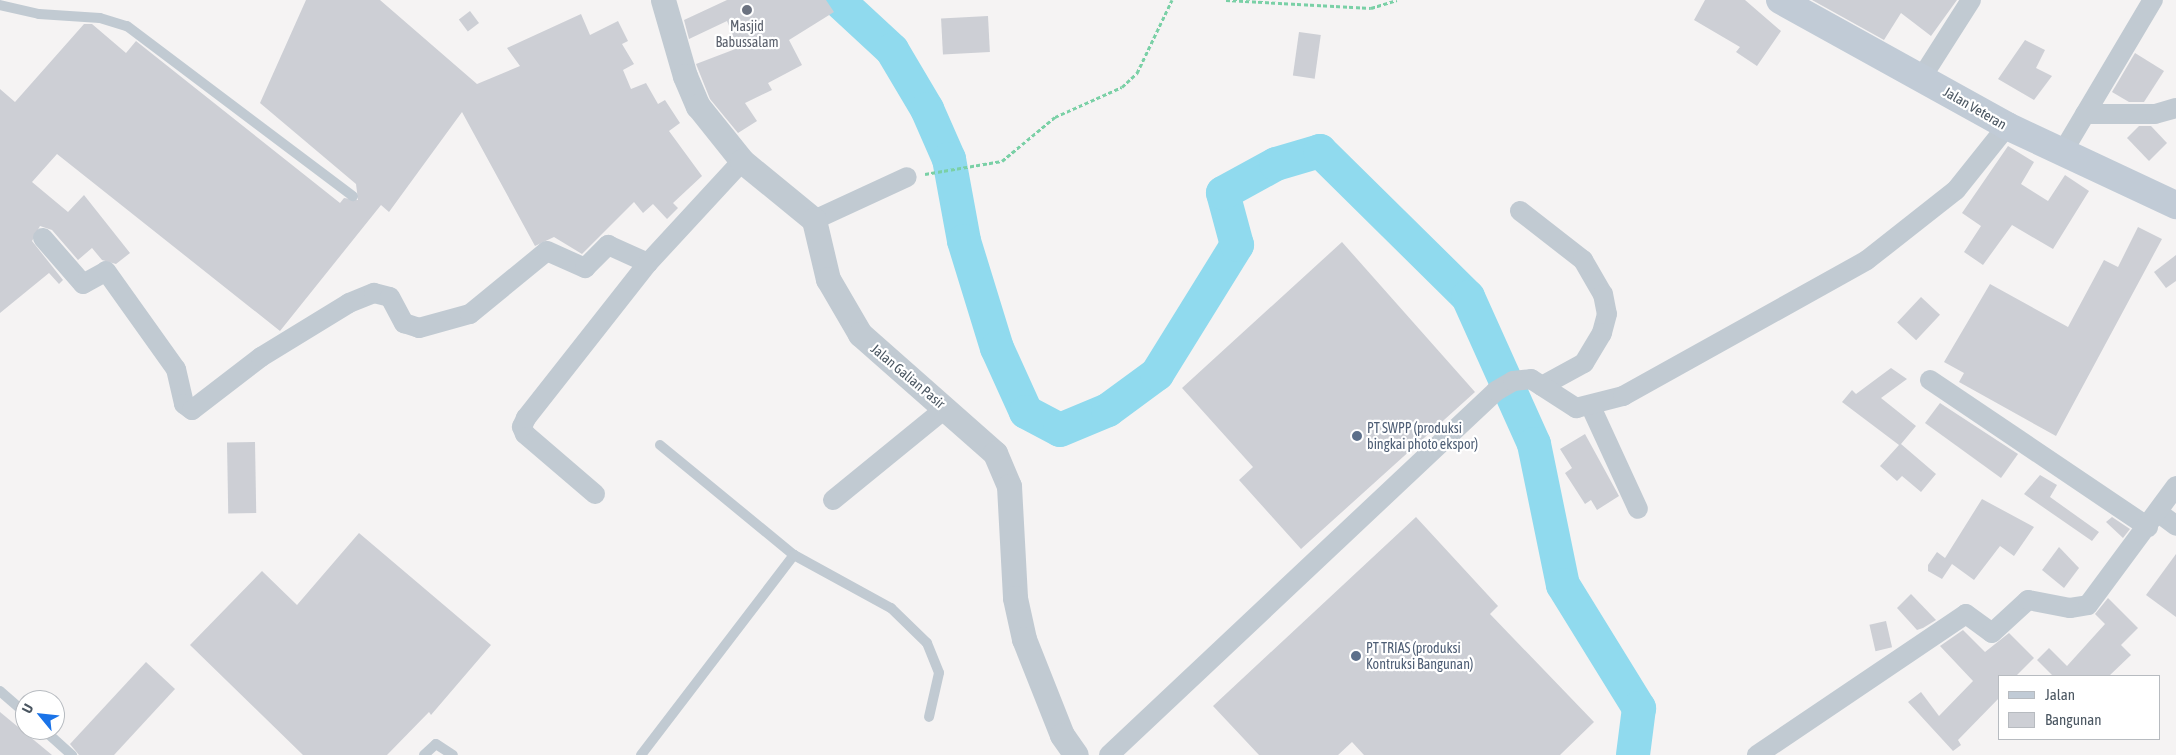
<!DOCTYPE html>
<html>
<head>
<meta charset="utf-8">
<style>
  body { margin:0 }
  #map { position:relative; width:2176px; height:755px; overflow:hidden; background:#f5f3f3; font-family:"Asap Condensed",sans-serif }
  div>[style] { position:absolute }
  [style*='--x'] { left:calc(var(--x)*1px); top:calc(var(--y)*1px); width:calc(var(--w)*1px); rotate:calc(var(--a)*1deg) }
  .river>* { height:34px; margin:-17px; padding:0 17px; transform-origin:17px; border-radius:17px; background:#90daee }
  .building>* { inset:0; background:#cdcfd5; transform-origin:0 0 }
  .path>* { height:3px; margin-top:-1.5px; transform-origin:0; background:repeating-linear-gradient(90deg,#7ad0a6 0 4px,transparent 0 6.5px) }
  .service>* { height:10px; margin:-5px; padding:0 5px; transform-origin:5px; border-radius:5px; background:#c1cad2 }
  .minor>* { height:20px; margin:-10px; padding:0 10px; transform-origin:10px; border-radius:10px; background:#c1cad2 }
  .tertiary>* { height:25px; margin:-12.5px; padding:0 12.5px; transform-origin:12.5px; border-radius:12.5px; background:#c1cad2 }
  .secondary>* { height:28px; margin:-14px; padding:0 14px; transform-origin:14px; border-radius:14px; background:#c1cbd6 }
  .dots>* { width:14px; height:14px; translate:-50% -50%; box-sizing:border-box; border:2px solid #fff; border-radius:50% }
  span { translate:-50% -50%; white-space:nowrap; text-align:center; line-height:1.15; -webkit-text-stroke:4.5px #fff; paint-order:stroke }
  .worship-label { font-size:14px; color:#5b616d }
  .street-label { font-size:14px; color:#4a5661 }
  .service-label { font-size:14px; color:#4e5e75 }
  .left { translate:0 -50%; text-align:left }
  .legend { position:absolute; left:1998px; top:675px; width:162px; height:65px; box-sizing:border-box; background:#fff; border:1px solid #b7bbc0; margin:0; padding:6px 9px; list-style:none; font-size:15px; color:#4a5661 }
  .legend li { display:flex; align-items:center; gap:10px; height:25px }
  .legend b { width:25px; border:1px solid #b7bbc0 }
  .north { position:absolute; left:15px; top:690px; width:50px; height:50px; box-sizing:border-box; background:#fff; border:1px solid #b7bbc0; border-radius:50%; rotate:298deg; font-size:14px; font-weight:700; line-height:20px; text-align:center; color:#4a5661 }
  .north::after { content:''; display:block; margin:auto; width:18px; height:22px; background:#1a73e8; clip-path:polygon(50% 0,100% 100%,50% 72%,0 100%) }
</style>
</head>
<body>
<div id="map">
  <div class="river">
    <div style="--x:838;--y:0;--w:74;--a:42.8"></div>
    <div style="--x:892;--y:50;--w:69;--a:59.3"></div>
    <div style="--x:927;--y:109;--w:55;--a:66.3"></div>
    <div style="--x:949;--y:159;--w:83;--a:79.6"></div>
    <div style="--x:964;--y:241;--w:112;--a:72.9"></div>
    <div style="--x:997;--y:348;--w:70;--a:65.6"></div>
    <div style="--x:1026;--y:412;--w:38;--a:28"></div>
    <div style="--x:1060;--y:430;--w:52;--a:-22.6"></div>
    <div style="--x:1108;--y:410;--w:61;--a:-36.3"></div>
    <div style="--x:1157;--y:374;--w:152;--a:-58.2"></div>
    <div style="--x:1237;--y:245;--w:54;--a:-105.1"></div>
    <div style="--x:1223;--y:193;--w:60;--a:-28.7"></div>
    <div style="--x:1276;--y:164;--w:46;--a:-16.5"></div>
    <div style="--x:1320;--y:151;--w:208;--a:44.6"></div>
    <div style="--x:1468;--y:297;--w:161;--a:65.8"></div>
    <div style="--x:1534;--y:444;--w:144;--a:78.4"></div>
    <div style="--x:1563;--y:585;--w:145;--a:58.3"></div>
    <div style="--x:1639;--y:708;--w:47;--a:97.3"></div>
  </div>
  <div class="building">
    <div style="clip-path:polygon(306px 0,380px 0,477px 84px,520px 66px,507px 48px,581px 14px,590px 35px,618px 21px,628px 41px,622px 44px,634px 64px,623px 70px,631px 89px,646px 83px,658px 104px,665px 100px,680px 123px,669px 131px,702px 176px,673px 203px,678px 208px,667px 219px,653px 204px,643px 213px,634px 202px,582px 254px,554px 237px,535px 246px,462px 112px,389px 212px,381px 205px,280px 331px,57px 154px,32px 182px,68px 212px,84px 195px,130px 253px,116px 264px,102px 260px,92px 248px,78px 260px,52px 230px,40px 226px,32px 241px,63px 280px,59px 284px,49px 273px,0 313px,0 89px,15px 102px,84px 24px,92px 24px,126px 53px,136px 41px,340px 203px,344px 198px,358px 200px,356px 184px,260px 103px)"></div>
    <div style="clip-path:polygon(727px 0,826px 0,834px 12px,789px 40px,802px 65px,768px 83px,772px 90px,745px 103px,757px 121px,738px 133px,710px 99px,696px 64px,738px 48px,727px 21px,689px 39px,684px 20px)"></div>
    <div style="clip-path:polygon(1705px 0,1745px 0,1781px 31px,1757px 66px,1736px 52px,1740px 47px,1694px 20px)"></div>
    <div style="clip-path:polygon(1812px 0,1957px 0,1931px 36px,1901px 13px,1884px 40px)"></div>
    <div style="left:470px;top:11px;width:15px;height:14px;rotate:53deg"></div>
    <div style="left:988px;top:16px;width:36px;height:47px;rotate:87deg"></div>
    <div style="left:1299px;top:32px;width:22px;height:44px;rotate:8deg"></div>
    <div style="clip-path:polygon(2025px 40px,2045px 50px,2036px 68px,2052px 76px,2034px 100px,1998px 79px)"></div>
    <div style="clip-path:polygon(2135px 53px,2164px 71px,2144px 102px,2129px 102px,2112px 92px)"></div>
    <div style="clip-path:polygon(2139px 126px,2151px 126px,2167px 143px,2149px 161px,2127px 138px)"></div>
    <div style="clip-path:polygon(2008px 146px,2034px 162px,2021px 184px,2048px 201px,2065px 175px,2089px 191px,2053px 249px,2012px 225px,1983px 265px,1964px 252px,1981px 226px,1962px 213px)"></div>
    <div style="clip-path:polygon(2138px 227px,2162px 239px,2056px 436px,1959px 382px,1964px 373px,1944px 362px,1990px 284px,2068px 327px,2104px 260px,2118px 267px)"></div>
    <div style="clip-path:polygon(1342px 242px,1475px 392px,1301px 549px,1239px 480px,1253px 467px,1182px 388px)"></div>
    <div style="clip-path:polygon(2176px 255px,2176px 281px,2166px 288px,2154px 272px)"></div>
    <div style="left:1921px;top:297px;width:26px;height:35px;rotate:43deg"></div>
    <div style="clip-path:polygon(1891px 368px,1907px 379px,1881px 398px,1916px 426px,1901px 444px,1936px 474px,1921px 492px,1902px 476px,1897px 481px,1880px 466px,1899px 445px,1842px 402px,1852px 390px,1856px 394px)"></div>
    <div style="clip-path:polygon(1940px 403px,2018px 454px,2001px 478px,1925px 423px)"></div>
    <div style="clip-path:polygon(1585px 434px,1619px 496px,1597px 510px,1591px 500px,1585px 504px,1565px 473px,1572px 468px,1560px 449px)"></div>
    <div style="left:255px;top:442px;width:71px;height:28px;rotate:89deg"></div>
    <div style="clip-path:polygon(2040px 475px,2057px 485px,2050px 497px,2099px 532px,2092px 541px,2024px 494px)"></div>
    <div style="clip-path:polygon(1982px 499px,2034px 527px,2014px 556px,2000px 546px,1974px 580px,1952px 564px,1942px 579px,1928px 571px,1928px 565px,1937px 552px,1945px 558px)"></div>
    <div style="clip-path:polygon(1416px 517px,1498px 606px,1490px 614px,1594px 722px,1560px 755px,1364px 755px,1352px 742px,1338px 755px,1259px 755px,1213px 706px)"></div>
    <div style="clip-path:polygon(2112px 517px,2130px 529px,2123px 538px,2106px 522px)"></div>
    <div style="clip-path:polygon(359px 533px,491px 645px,431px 715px,429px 712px,387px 755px,303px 755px,190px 645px,262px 571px,297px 605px)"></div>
    <div style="clip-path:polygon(2059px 547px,2079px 568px,2064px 588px,2042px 570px)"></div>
    <div style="clip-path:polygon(2176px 554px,2176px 617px,2146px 595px)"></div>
    <div style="clip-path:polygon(1911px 594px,1936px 620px,1923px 628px,1917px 630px,1897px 608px)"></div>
    <div style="clip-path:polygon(2108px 598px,2138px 628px,2121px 645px,2131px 655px,2109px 676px,2053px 676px,2037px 660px,2049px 648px,2067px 666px,2105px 624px,2095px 614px)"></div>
    <div style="left:1886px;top:621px;width:27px;height:17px;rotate:77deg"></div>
    <div style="clip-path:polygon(1963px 630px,1985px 652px,2009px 633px,2034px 658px,2016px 676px,2000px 676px,2000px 697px,1958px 740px,1961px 745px,1953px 751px,1908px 702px,1921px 692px,1939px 716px,1973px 681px,1940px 646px)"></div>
    <div style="clip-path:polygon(146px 662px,175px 689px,114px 755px,79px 755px,70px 744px)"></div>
    <div style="clip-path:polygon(0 712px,52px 755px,0 755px)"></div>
  </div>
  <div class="path">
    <div style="--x:1226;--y:0;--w:145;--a:3.2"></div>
    <div style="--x:1371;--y:8;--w:27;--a:-17"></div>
    <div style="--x:925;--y:174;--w:78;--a:-9.6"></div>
    <div style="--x:1002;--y:161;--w:69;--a:-39.7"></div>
    <div style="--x:1055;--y:117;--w:73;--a:-24.1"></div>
    <div style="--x:1122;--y:87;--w:21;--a:-43"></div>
    <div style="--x:1137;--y:73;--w:81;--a:-64.4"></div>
  </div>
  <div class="service">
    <div style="--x:0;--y:5;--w:40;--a:13"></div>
    <div style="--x:39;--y:14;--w:61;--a:3.8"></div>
    <div style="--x:100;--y:18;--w:28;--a:17"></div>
    <div style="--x:127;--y:26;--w:283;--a:37"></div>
    <div style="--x:660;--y:445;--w:173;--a:39.4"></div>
    <div style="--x:0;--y:691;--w:33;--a:41"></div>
    <div style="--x:44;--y:730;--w:38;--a:42"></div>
    <div style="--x:424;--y:755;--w:16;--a:-43"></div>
    <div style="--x:436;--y:744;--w:20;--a:33"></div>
    <div style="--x:641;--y:755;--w:252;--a:-52.6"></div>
    <div style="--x:794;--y:555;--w:111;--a:28.7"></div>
    <div style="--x:891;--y:608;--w:50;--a:44.2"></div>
    <div style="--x:927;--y:643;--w:32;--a:68"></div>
    <div style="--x:939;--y:673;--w:45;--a:102.8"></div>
  </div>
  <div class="minor">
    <div style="--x:1922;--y:77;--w:91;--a:-57.5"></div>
    <div style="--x:2085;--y:114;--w:70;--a:0"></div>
    <div style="--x:2155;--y:114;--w:22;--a:-16"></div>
    <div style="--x:2062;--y:153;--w:178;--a:-59.3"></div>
    <div style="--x:1520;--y:211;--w:80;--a:37.9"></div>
    <div style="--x:1583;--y:260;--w:39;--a:60"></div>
    <div style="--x:1603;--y:294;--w:20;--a:79"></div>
    <div style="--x:1607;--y:314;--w:20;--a:105"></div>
    <div style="--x:1602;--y:333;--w:35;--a:121"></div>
    <div style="--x:1584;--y:363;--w:48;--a:151.3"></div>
    <div style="--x:814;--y:220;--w:102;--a:-24.8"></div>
    <div style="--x:43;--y:238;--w:61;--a:49"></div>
    <div style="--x:83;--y:284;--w:26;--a:-29"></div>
    <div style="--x:106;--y:271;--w:120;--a:54.5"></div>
    <div style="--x:176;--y:369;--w:36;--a:77"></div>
    <div style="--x:184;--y:404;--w:10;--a:37"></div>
    <div style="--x:192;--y:410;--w:87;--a:-37.5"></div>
    <div style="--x:261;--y:357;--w:103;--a:-31.5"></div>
    <div style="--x:349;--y:303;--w:27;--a:-22"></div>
    <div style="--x:374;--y:293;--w:16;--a:14"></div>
    <div style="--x:390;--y:297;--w:30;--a:62"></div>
    <div style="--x:404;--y:323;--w:16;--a:18"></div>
    <div style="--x:419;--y:328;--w:53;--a:-15.4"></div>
    <div style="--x:470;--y:314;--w:99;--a:-39.3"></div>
    <div style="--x:547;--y:251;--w:42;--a:24.1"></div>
    <div style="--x:585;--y:268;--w:33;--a:-45"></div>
    <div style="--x:608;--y:245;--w:44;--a:24.2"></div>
    <div style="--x:1930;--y:380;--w:263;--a:34"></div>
    <div style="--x:1591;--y:407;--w:112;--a:65.3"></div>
    <div style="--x:595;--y:494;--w:92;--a:-139.4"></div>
    <div style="--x:525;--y:434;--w:8;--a:-113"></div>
    <div style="--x:522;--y:427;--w:10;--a:-66"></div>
    <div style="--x:526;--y:418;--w:197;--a:-51.8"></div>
    <div style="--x:648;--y:263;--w:139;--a:-47.3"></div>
    <div style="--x:833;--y:500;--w:146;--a:-39.2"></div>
    <div style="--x:2159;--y:513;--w:21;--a:37"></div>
    <div style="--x:1109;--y:755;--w:531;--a:-43.25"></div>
    <div style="--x:1496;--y:391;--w:20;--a:-30"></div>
    <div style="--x:1513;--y:381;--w:18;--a:-6"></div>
    <div style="--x:1531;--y:379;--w:54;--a:32.8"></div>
    <div style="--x:1576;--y:408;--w:49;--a:-14.3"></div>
    <div style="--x:1623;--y:396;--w:279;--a:-29.1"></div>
    <div style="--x:1867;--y:260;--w:113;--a:-38.2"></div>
    <div style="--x:1956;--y:190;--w:82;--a:-51.4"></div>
    <div style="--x:1757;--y:755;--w:252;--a:-34"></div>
    <div style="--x:1966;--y:614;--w:32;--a:36"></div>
    <div style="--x:1992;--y:633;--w:49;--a:-42.5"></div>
    <div style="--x:2028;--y:600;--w:43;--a:10.8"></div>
    <div style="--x:2070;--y:608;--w:18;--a:-9"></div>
    <div style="--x:2088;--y:605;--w:148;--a:-53.5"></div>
  </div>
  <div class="tertiary">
    <div style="--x:663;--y:0;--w:79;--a:73.9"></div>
    <div style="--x:685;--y:76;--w:33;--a:67"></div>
    <div style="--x:698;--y:106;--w:70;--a:51.3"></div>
    <div style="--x:742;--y:161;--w:93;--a:39.3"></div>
    <div style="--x:814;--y:220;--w:61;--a:76.7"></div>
    <div style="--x:828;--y:279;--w:64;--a:59.8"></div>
    <div style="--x:860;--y:334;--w:180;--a:41.4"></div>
    <div style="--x:995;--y:453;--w:36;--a:67"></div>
    <div style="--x:1009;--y:486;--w:112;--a:86.9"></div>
    <div style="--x:1015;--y:598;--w:42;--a:77.6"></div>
    <div style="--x:1024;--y:639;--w:103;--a:68.4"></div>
    <div style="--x:1062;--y:735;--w:24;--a:55"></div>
  </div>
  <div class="secondary">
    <div style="--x:1780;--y:0;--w:260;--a:29"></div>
    <div style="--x:2007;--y:126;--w:187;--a:25.1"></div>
  </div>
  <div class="dots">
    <div style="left:747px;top:10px;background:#6b7280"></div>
    <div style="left:1357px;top:436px;background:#5c6f8a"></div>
    <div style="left:1356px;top:656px;background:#5c6f8a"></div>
  </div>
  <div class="worship-label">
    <span style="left:747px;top:34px">Masjid<br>Babussalam</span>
  </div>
  <div class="street-label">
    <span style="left:1975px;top:108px;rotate:30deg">Jalan Veteran</span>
    <span style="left:908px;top:376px;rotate:40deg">Jalan Galian Pasir</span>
  </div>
  <div class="service-label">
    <span class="left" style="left:1367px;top:436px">PT SWPP (produksi<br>bingkai photo ekspor)</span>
    <span class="left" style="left:1366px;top:656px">PT TRIAS (produksi<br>Kontruksi Bangunan)</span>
  </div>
  <ul class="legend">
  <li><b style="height:6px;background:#c1cbd6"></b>Jalan</li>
  <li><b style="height:14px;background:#cdcfd5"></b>Bangunan</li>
  </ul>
  <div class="north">U</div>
</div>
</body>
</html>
